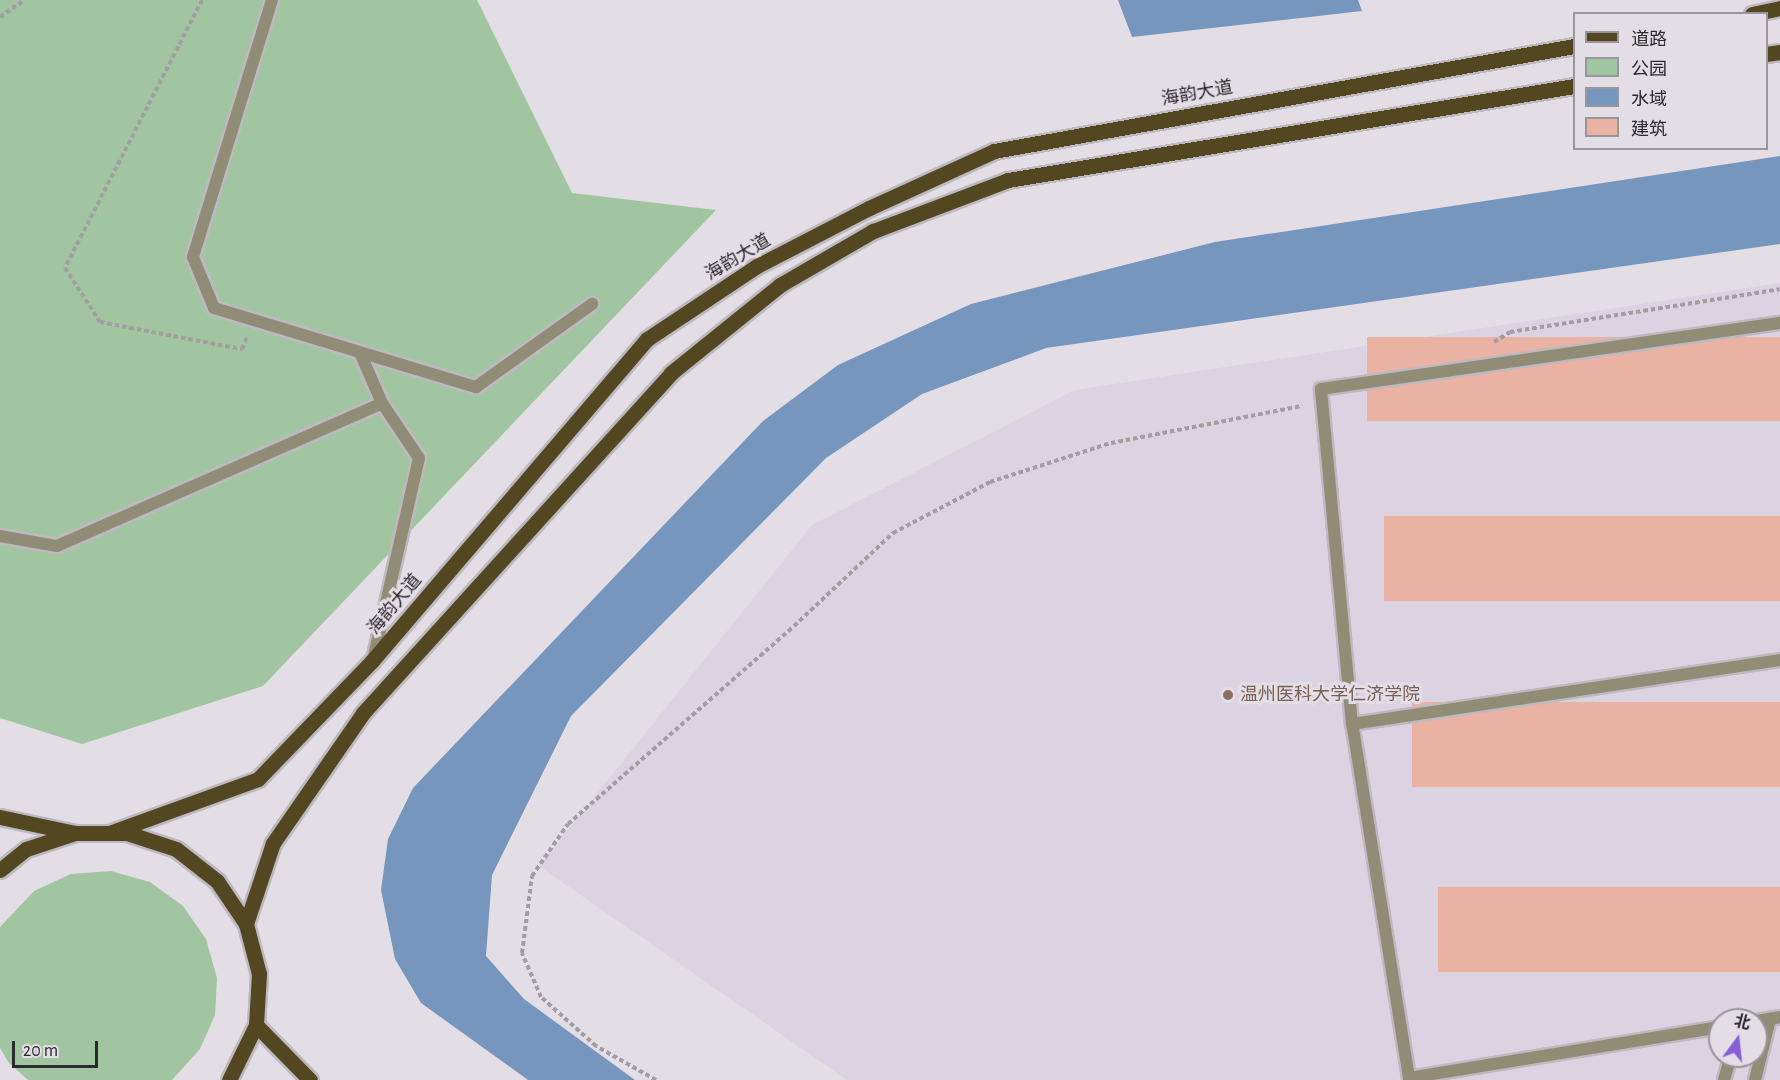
<!DOCTYPE html>
<html>
<head>
<meta charset="utf-8">
<style>
  body { margin:0 }
  #map { position:relative; width:1780px; height:1080px; overflow:hidden; background:#e3dde6; font-family:"Alegreya Sans","Noto Sans SC",sans-serif }
  div>[style] { position:absolute }
  [style*='--x'] { left:calc(var(--x)*1px); top:calc(var(--y)*1px); width:calc(var(--w)*1px); rotate:calc(var(--a)*1deg) }
  .built>* { inset:0; background:#dbd2e2 }
  .green>* { inset:0; background:#a2c5a1 }
  .water>* { inset:0; background:#7796be }
  .building>* { inset:0; background:#eab2a3; transform-origin:0 0 }
  .path>* { height:4px; margin-top:-2px; transform-origin:0; background:repeating-linear-gradient(90deg,#a19da3 0 4.5px,transparent 0 7.5px) }
  .roads { filter:drop-shadow(2px 0 #beb9c1) drop-shadow(-2px 0 #beb9c1) drop-shadow(0 2px #beb9c1) drop-shadow(0 -2px #beb9c1) }
  .lane>* { height:12px; margin:-6px; padding:0 6px; transform-origin:6px; border-radius:6px; background:#918c76 }
  .street>* { height:12px; margin:-6px; padding:0 6px; transform-origin:6px; border-radius:6px; background:#918c76 }
  .primary>* { height:15px; margin:-7.5px; padding:0 7.5px; transform-origin:7.5px; border-radius:7.5px; background:#524720 }
  .dots>* { width:16px; height:16px; translate:-50% -50%; box-sizing:border-box; border:3px solid #e3dde6; border-radius:50% }
  span { translate:-50% -50%; white-space:nowrap; text-align:center; line-height:1.15; -webkit-text-stroke:6px #e3dde6; paint-order:stroke }
  .street-label { font-size:18px; color:#2b292c }
  .education-label { font-size:18px; color:#785e54 }
  .left { translate:0 -50%; text-align:left }
  .legend { position:absolute; left:1573px; top:12px; width:195px; height:138px; box-sizing:border-box; background:#e3dde6; border:2px solid #99959c; margin:0; padding:8px 10px; list-style:none; font-size:18px; color:#2b292c }
  .legend li { display:flex; align-items:center; gap:12px; height:30px }
  .legend b { width:30px; border:2px solid #99959c }
  .north { position:absolute; left:1708px; top:1008px; width:60px; height:60px; box-sizing:border-box; background:#e3dde6; border:2px solid #99959c; border-radius:50%; rotate:15deg; font-size:16px; font-weight:700; line-height:24px; text-align:center; color:#2b292c }
  .north::after { content:''; display:block; margin:auto; width:21px; height:27px; background:#875fd9; clip-path:polygon(50% 0,100% 100%,50% 72%,0 100%) }
  .scale { position:absolute; left:12px; top:1041px; width:86px; height:27px; box-sizing:border-box; border:3px solid #2b292c; border-top:0; padding-left:8px; font-size:18px; line-height:21px; white-space:nowrap; color:#2b292c; -webkit-text-stroke:4px #e3dde6; paint-order:stroke }
</style>
</head>
<body>
<div id="map">
  <div class="built">
    <div style="clip-path:polygon(evenodd,1780px 283px,1780px 1080px,847px 1080px,539px 866px,812px 525px,1075px 390px,1780px 283px,1720px 1020px,1756px 1020px,1756px 1056px,1720px 1056px,1720px 1020px)"></div>
  </div>
  <div class="green">
    <div style="clip-path:polygon(0 0,477px 0,572px 193px,716px 210px,263px 686px,82px 744px,0 718px)"></div>
    <div style="clip-path:polygon(111px 871px,150px 882px,183px 906px,206px 939px,217px 978px,215px 1015px,200px 1049px,172px 1080px,28px 1080px,9px 1063px,0 1048px,0 927px,34px 891px,71px 874px)"></div>
  </div>
  <div class="water">
    <div style="clip-path:polygon(1118px 0,1358px 0,1362px 11px,1132px 37px)"></div>
    <div style="clip-path:polygon(1780px 156px,1780px 244px,1046px 348px,922px 394px,826px 458px,571px 716px,492px 875px,486px 956px,524px 999px,635px 1080px,528px 1080px,421px 1003px,395px 959px,381px 890px,388px 839px,413px 788px,763px 421px,838px 365px,971px 304px,1215px 242px)"></div>
  </div>
  <div class="building">
    <div style="left:1780px;top:337px;width:84px;height:413px;rotate:90deg"></div>
    <div style="left:1780px;top:516px;width:85px;height:396px;rotate:90deg"></div>
    <div style="left:1780px;top:702px;width:85px;height:368px;rotate:90deg"></div>
    <div style="left:1780px;top:887px;width:85px;height:342px;rotate:90deg"></div>
  </div>
  <div class="path">
    <div style="--x:202;--y:0;--w:301;--a:117.1"></div>
    <div style="--x:65;--y:268;--w:64;--a:57.1"></div>
    <div style="--x:100;--y:322;--w:145;--a:10.8"></div>
    <div style="--x:242;--y:349;--w:13;--a:-67"></div>
    <div style="--x:0;--y:17;--w:29;--a:-35"></div>
    <div style="--x:1494;--y:342;--w:19;--a:-32"></div>
    <div style="--x:1510;--y:332;--w:273;--a:-9"></div>
    <div style="--x:656;--y:1080;--w:69;--a:-150.5"></div>
    <div style="--x:596;--y:1046;--w:74;--a:-138.3"></div>
    <div style="--x:541;--y:997;--w:48;--a:-113.4"></div>
    <div style="--x:522;--y:953;--w:78;--a:-82.6"></div>
    <div style="--x:532;--y:876;--w:63;--a:-55.3"></div>
    <div style="--x:568;--y:824;--w:300;--a:-41.2"></div>
    <div style="--x:794;--y:626;--w:136;--a:-43.2"></div>
    <div style="--x:893;--y:533;--w:110;--a:-27.7"></div>
    <div style="--x:990;--y:482;--w:127;--a:-17.9"></div>
    <div style="--x:1111;--y:443;--w:195;--a:-11"></div>
  </div>
  <div class="roads">
    <div class="lane">
      <div style="--x:272;--y:0;--w:269;--a:107.1"></div>
      <div style="--x:193;--y:257;--w:55;--a:67.6"></div>
      <div style="--x:214;--y:308;--w:274;--a:16.8"></div>
      <div style="--x:476;--y:387;--w:143;--a:-35.6"></div>
      <div style="--x:361;--y:355;--w:52;--a:66.4"></div>
      <div style="--x:382;--y:403;--w:66;--a:56.1"></div>
      <div style="--x:419;--y:458;--w:207;--a:102.8"></div>
      <div style="--x:0;--y:536;--w:58;--a:10"></div>
      <div style="--x:57;--y:546;--w:355;--a:-23.7"></div>
      <div style="--x:1756;--y:1021;--w:24;--a:-9"></div>
      <div style="--x:1720;--y:1027;--w:315;--a:170.7"></div>
      <div style="--x:1409;--y:1078;--w:359;--a:-99.1"></div>
      <div style="--x:1352;--y:724;--w:336;--a:-95.3"></div>
      <div style="--x:1321;--y:389;--w:464;--a:-8.2"></div>
      <div style="--x:1724;--y:1080;--w:25;--a:-74"></div>
      <div style="--x:1755;--y:1080;--w:63;--a:-76.2"></div>
    </div>
    <div class="street">
      <div style="--x:1352;--y:724;--w:433;--a:-8.5"></div>
    </div>
    <div class="primary">
      <div style="--x:1752;--y:14;--w:29;--a:-12"></div>
      <div style="--x:1766;--y:54;--w:14;--a:-8"></div>
      <div style="--x:0;--y:817;--w:77;--a:12"></div>
      <div style="--x:109;--y:833;--w:158;--a:-19.9"></div>
      <div style="--x:258;--y:779;--w:164;--a:-46"></div>
      <div style="--x:372;--y:661;--w:423;--a:-49.5"></div>
      <div style="--x:647;--y:339;--w:132;--a:-33.6"></div>
      <div style="--x:757;--y:266;--w:126;--a:-27.4"></div>
      <div style="--x:869;--y:208;--w:137;--a:-24.5"></div>
      <div style="--x:994;--y:151;--w:589;--a:-10.26"></div>
      <div style="--x:0;--y:870;--w:33;--a:-39"></div>
      <div style="--x:26;--y:849;--w:52;--a:-18.1"></div>
      <div style="--x:75;--y:833;--w:52;--a:0"></div>
      <div style="--x:127;--y:833;--w:52;--a:18.1"></div>
      <div style="--x:176;--y:849;--w:52;--a:38"></div>
      <div style="--x:217;--y:881;--w:52;--a:56"></div>
      <div style="--x:246;--y:924;--w:52;--a:75.4"></div>
      <div style="--x:259;--y:974;--w:51;--a:93.4"></div>
      <div style="--x:256;--y:1025;--w:61;--a:116.1"></div>
      <div style="--x:246;--y:924;--w:85;--a:-71.6"></div>
      <div style="--x:273;--y:843;--w:158;--a:-55.3"></div>
      <div style="--x:363;--y:713;--w:459;--a:-47.8"></div>
      <div style="--x:671;--y:373;--w:140;--a:-38.9"></div>
      <div style="--x:780;--y:285;--w:108;--a:-30.1"></div>
      <div style="--x:873;--y:231;--w:144;--a:-20.7"></div>
      <div style="--x:1008;--y:180;--w:574;--a:-9.43"></div>
      <div style="--x:256;--y:1025;--w:77;--a:45.5"></div>
    </div>
  </div>
  <div class="dots">
    <div style="left:1228px;top:695px;background:#8d6e63"></div>
  </div>
  <div class="street-label">
    <span style="left:1197px;top:94px;rotate:-10deg">海韵大道</span>
    <span style="left:738px;top:258px;rotate:-31deg">海韵大道</span>
    <span style="left:395px;top:605px;rotate:-50deg">海韵大道</span>
  </div>
  <div class="education-label">
    <span class="left" style="left:1240px;top:695px">温州医科大学仁济学院</span>
  </div>
  <ul class="legend">
  <li><b style="height:8px;background:#524720"></b>道路</li>
  <li><b style="height:16px;background:#a2c5a1"></b>公园</li>
  <li><b style="height:16px;background:#7796be"></b>水域</li>
  <li><b style="height:16px;background:#eab2a3"></b>建筑</li>
  </ul>
  <div class="north">北</div>
  <div class="scale">20 m</div>
</div>
</body>
</html>
